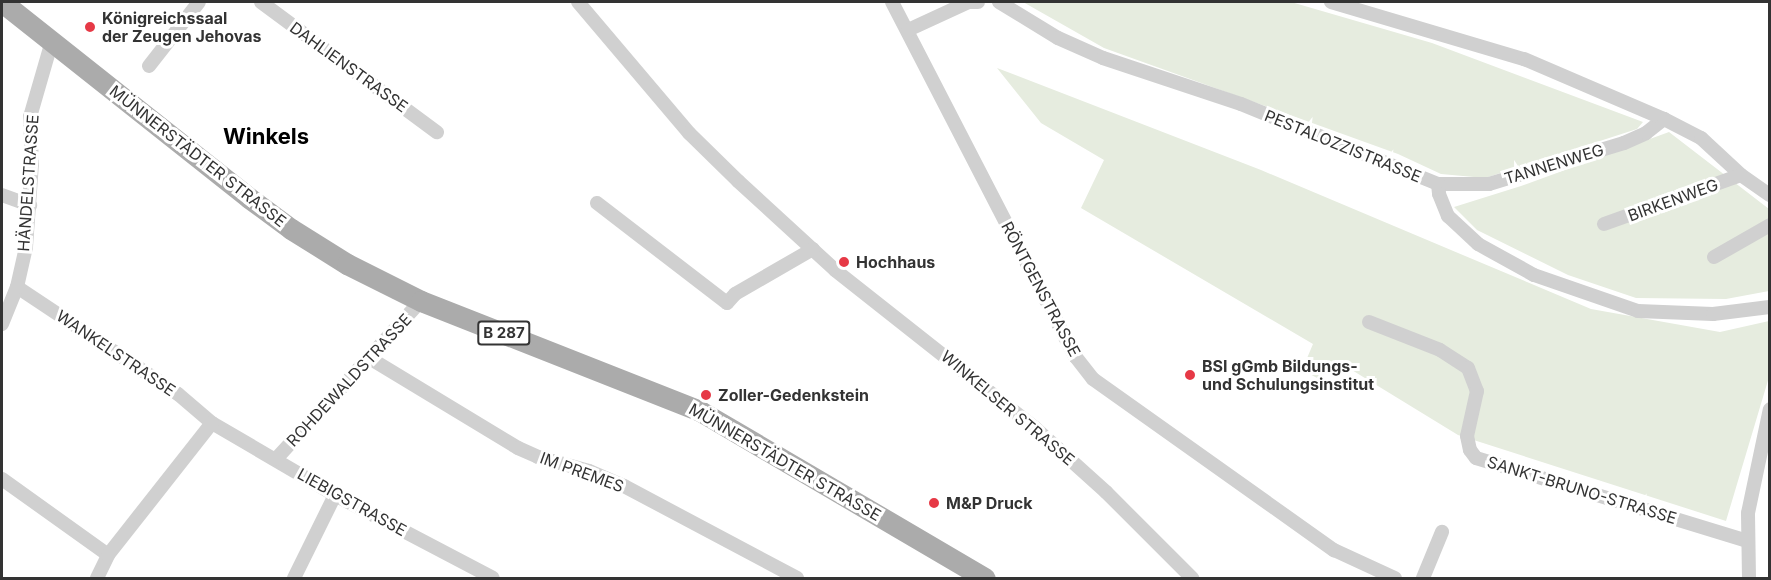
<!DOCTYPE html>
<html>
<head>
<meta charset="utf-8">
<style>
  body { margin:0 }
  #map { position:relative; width:1771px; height:580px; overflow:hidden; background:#fff; font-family:Inter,sans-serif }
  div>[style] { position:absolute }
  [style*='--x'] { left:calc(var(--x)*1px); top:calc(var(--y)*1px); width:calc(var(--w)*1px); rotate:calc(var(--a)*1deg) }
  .green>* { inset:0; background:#e6ecdf }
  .minor>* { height:14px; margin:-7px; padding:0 7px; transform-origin:7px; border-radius:7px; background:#d0d0d0 }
  .primary>* { height:21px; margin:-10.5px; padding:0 10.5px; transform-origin:10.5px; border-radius:10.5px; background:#ababab }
  .dots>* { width:16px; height:16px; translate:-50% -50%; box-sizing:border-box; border:3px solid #fff; border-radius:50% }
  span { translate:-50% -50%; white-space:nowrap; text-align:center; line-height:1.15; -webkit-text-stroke:6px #fff; paint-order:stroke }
  .shield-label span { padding:2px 4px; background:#fff; border:2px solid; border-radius:4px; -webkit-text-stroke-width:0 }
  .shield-label { font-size:15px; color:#333; font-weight:700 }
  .poi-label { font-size:16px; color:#333; font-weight:700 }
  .left { translate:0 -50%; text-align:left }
  .street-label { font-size:16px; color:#333 }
  .district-label { font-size:22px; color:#000; font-weight:700 }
  .frame { position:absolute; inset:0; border:3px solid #333; pointer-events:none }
</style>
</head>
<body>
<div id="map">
  <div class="green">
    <div style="clip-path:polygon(1023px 2px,1291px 2px,1432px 43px,1643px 122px,1637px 129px,1485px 178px,1441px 174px,1398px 154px,1104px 48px)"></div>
    <div style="clip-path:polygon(997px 68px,1261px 170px,1591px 309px,1720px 332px,1769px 321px,1769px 377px,1726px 521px,1458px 435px,1342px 364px,1327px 366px,1321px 380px,1302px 370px,1313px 344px,1081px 208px,1104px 160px,1041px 123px)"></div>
    <div style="clip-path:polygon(1669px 132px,1769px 209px,1769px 291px,1726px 299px,1636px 298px,1568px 275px,1477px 230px,1454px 207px,1521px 186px)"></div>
  </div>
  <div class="minor">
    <div style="--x:261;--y:2;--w:219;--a:36.5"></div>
    <div style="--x:578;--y:2;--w:172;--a:49.7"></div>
    <div style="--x:689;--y:133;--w:69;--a:44.4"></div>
    <div style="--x:738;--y:181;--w:132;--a:42.5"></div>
    <div style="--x:835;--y:270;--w:255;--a:38.3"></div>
    <div style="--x:1035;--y:428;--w:96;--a:42"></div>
    <div style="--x:1106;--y:492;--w:122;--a:45"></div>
    <div style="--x:892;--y:2;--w:399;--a:62.7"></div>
    <div style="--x:1075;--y:356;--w:29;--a:52"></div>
    <div style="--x:1093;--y:379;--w:296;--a:35.4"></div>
    <div style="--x:1334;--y:550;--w:67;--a:24.7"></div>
    <div style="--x:999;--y:2;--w:69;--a:31.4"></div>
    <div style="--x:1058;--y:38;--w:49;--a:24"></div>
    <div style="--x:1103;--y:58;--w:145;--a:18.4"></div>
    <div style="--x:1241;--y:104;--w:213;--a:22.1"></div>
    <div style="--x:1438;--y:184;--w:51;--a:0"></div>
    <div style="--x:1489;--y:184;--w:141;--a:-16.9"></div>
    <div style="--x:1624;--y:143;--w:24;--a:-24"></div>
    <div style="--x:1646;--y:133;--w:23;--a:-38"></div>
    <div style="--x:1331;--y:2;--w:201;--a:16.5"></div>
    <div style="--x:1524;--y:59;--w:152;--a:23.2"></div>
    <div style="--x:1664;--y:119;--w:42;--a:27.2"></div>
    <div style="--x:1701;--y:138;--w:54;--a:42.8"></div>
    <div style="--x:1741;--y:175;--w:35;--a:35"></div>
    <div style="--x:908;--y:30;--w:67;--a:-24.7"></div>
    <div style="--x:969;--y:2;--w:9;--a:0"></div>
    <div style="--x:149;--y:66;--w:81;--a:-52"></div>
    <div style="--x:1438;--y:184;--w:10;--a:84"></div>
    <div style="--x:1439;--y:194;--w:24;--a:68"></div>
    <div style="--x:1448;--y:216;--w:41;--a:43"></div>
    <div style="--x:1478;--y:244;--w:64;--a:29"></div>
    <div style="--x:1534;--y:275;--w:110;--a:19.1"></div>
    <div style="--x:1638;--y:311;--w:75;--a:2.3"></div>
    <div style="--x:1713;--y:314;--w:57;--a:-7"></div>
    <div style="--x:2;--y:195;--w:30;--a:20"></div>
    <div style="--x:597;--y:203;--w:164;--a:37.6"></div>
    <div style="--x:727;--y:303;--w:12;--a:-48"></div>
    <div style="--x:735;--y:294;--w:90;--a:-30"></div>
    <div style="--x:1604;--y:224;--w:145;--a:-19.7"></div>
    <div style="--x:1714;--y:257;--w:64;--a:-29.7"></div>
    <div style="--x:17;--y:287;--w:193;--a:33.6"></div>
    <div style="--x:178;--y:394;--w:45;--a:40.5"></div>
    <div style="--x:212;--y:423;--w:143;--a:30.3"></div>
    <div style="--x:335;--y:495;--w:178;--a:27.7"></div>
    <div style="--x:1369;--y:322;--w:76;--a:21.5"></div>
    <div style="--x:1440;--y:350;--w:33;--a:33"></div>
    <div style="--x:1468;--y:368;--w:25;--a:69"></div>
    <div style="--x:1477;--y:391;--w:46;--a:102.5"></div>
    <div style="--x:1467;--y:436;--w:14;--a:78"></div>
    <div style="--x:1470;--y:450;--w:10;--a:53"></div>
    <div style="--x:1476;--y:458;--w:283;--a:17"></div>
    <div style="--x:2;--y:324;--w:40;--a:-68"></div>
    <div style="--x:17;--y:287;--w:41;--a:-77.3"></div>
    <div style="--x:26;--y:247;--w:83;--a:-85.9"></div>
    <div style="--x:32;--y:164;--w:47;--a:-92.4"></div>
    <div style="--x:30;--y:117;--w:79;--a:-73.9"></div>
    <div style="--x:371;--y:359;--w:172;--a:31.2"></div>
    <div style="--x:518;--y:448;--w:22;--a:24"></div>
    <div style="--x:538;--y:457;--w:53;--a:15.4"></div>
    <div style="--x:589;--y:471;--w:38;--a:23"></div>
    <div style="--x:624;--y:486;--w:196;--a:28"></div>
    <div style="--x:276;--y:459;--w:214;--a:-47.5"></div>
    <div style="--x:2;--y:479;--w:130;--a:35.6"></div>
    <div style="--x:97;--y:578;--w:25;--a:-64"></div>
    <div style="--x:108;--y:555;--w:168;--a:-51.8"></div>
    <div style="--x:294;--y:578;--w:93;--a:-63.7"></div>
    <div style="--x:1423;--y:578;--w:50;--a:-67.6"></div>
    <div style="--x:1749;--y:578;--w:65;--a:-90.9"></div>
    <div style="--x:1748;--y:513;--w:106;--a:-78.1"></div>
  </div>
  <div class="primary">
    <div style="--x:2;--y:2;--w:315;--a:38.4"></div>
    <div style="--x:249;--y:198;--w:52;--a:36.4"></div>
    <div style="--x:291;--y:229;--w:66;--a:32"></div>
    <div style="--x:347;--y:264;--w:83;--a:26.6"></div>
    <div style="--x:421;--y:301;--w:300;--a:21.5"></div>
    <div style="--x:700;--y:411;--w:330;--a:30.4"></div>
  </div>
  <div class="dots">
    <div style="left:90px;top:27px;background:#e63946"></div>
    <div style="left:844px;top:262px;background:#e63946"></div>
    <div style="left:1190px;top:375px;background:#e63946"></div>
    <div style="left:706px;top:395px;background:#e63946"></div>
    <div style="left:934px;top:503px;background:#e63946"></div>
  </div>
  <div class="shield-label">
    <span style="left:504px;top:333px">B 287</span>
  </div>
  <div class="poi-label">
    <span class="left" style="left:102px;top:27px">Königreichssaal<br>der Zeugen Jehovas</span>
    <span class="left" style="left:856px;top:262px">Hochhaus</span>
    <span class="left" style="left:1202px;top:375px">BSI gGmb Bildungs-<br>und Schulungsinstitut</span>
    <span class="left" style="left:718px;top:395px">Zoller-Gedenkstein</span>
    <span class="left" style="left:946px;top:503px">M&amp;P Druck</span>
  </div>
  <div class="street-label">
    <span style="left:349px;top:67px;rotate:36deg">DAHLIENSTRASSE</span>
    <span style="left:1343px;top:146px;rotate:22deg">PESTALOZZISTRASSE</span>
    <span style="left:198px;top:156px;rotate:38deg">MÜNNERSTÄDTER STRASSE</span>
    <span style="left:1554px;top:164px;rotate:-17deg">TANNENWEG</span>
    <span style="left:28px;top:183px;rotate:-86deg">HÄNDELSTRASSE</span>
    <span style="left:1673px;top:200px;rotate:-20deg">BIRKENWEG</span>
    <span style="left:1041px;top:289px;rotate:62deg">RÖNTGENSTRASSE</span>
    <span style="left:116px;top:353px;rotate:34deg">WANKELSTRASSE</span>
    <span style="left:349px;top:380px;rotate:-47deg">ROHDEWALDSTRASSE</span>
    <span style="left:1008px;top:408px;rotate:40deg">WINKELSER STRASSE</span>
    <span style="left:785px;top:462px;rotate:30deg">MÜNNERSTÄDTER STRASSE</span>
    <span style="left:582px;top:472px;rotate:20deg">IM PREMES</span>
    <span style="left:1582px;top:490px;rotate:17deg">SANKT-BRUNO-STRASSE</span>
    <span style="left:352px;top:502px;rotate:29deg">LIEBIGSTRASSE</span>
  </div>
  <div class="district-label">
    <span style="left:266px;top:137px">Winkels</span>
  </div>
  <div class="frame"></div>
</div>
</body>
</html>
